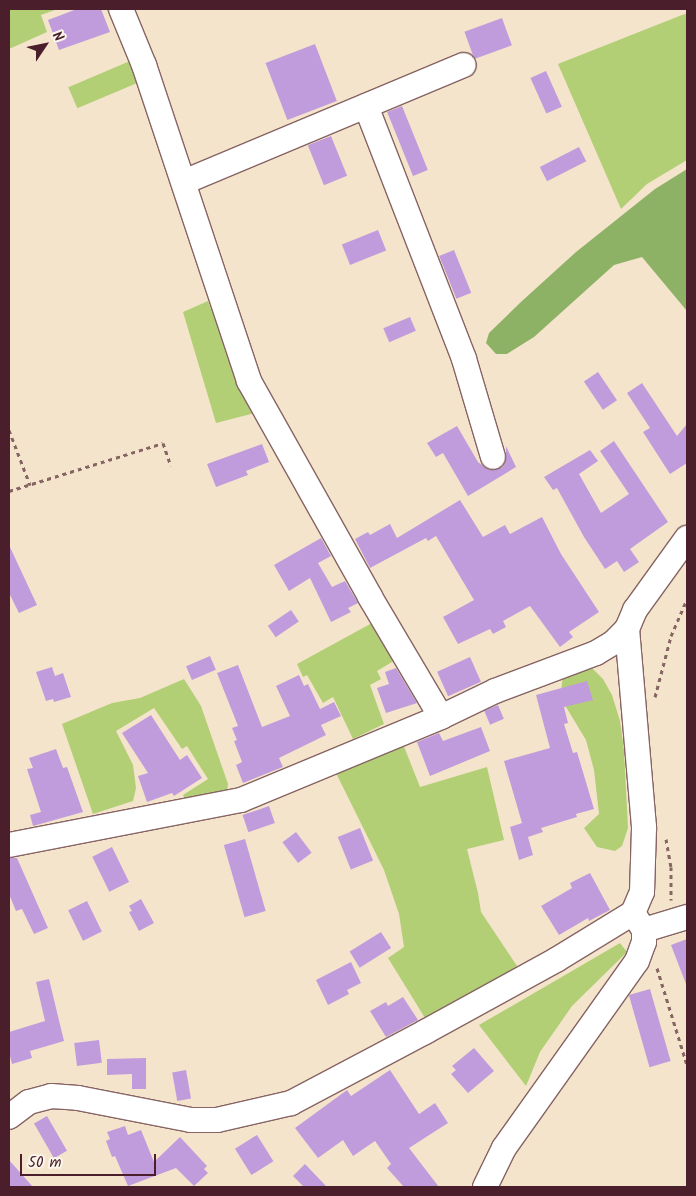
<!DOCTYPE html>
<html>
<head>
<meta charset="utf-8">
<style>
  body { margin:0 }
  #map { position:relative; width:696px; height:1196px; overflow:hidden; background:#f5e4cc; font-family:Kalam,sans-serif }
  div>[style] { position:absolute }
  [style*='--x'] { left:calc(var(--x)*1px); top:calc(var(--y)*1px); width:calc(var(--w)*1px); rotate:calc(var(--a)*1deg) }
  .green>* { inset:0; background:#b2cf75; transform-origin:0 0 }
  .forest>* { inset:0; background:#8db266 }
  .building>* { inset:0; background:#c19cdd; transform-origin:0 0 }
  .path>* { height:3px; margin-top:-1.5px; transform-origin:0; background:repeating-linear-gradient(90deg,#866463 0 4px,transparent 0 8px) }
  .roads { filter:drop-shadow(1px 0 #866463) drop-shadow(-1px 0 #866463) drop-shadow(0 1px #866463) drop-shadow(0 -1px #866463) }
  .minor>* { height:24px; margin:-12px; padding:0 12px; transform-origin:12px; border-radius:12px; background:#fff }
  span { translate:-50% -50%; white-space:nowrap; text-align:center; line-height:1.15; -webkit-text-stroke:4px #fbf7ec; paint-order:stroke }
  .frame { position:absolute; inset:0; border:10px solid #4a1f2b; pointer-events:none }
  .north { position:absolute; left:20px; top:20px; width:50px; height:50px; -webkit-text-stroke:4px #fbf7ec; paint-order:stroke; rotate:56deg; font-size:14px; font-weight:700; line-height:20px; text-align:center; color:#4a1f2b }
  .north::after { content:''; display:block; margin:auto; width:18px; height:22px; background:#4a1f2b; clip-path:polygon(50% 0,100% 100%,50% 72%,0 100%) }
  .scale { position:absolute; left:20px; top:1154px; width:136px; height:22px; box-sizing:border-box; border:2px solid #4a1f2b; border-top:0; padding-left:6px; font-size:15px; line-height:18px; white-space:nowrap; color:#4a1f2b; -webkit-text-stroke:4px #fbf7ec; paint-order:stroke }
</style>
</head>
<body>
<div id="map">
  <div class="green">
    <div style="clip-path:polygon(9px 9px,54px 9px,55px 10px,41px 15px,47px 32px,9px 49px)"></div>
    <div style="clip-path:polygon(687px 13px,687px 160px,647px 184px,621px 209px,558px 64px)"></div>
    <div style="left:130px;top:61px;width:23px;height:67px;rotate:67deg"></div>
    <div style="clip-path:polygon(208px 301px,238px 379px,255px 413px,216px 423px,183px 312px)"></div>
    <div style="clip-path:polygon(372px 623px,397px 659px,377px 671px,381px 679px,370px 685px,384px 724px,353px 739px,333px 697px,323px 703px,307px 675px,303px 677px,297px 664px)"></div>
    <div style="clip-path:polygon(592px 668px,603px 679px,612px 695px,620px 721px,624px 750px,628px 828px,622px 846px,615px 851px,597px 847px,584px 828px,599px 814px,594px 770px,586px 740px,560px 697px,563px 676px,575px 669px)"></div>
    <div style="clip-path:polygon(184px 679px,201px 706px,228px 784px,227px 793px,188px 805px,183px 795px,208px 779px,187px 746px,182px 749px,154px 708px,116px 731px,133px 765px,136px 788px,133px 801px,93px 814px,62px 724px,112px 703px,140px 698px)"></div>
    <div style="clip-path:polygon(403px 744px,420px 787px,487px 767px,504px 840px,467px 849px,478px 893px,481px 912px,519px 969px,425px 1018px,388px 958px,404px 947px,399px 914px,384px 870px,335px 771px)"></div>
    <div style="clip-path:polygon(620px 943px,627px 952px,572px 1006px,540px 1052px,526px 1086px,479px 1025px)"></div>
  </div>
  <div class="forest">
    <div style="clip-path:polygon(687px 169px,687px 311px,642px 257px,614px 265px,534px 337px,507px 354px,496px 354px,486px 343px,489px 333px,522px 301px,576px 252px,655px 189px)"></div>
  </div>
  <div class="building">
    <div style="clip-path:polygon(77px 9px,101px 9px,110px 32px,59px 50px,48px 20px)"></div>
    <div style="left:502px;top:18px;width:29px;height:40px;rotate:70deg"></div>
    <div style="left:315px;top:44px;width:61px;height:53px;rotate:69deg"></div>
    <div style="left:546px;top:71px;width:39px;height:17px;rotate:66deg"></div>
    <div style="left:402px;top:106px;width:69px;height:16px;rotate:68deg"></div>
    <div style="left:331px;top:136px;width:43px;height:25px;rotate:68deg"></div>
    <div style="left:579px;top:147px;width:16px;height:44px;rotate:63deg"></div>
    <div style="left:378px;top:230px;width:22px;height:39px;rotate:68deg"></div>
    <div style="left:454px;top:250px;width:46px;height:16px;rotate:68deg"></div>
    <div style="left:410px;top:317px;width:15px;height:29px;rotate:67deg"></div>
    <div style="left:598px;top:372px;width:34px;height:17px;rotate:56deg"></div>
    <div style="clip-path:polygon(642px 383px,677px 436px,687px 424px,687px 463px,670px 474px,643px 432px,650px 428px,627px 393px)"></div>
    <div style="clip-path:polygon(457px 426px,478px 462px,484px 467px,490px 470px,503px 467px,506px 460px,506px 446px,516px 467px,468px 496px,443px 453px,436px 457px,427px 443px)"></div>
    <div style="clip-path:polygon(614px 441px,668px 522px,630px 549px,639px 562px,624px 572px,617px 561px,605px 569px,584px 537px,557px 488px,553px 490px,544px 477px,590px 450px,598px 461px,579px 474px,601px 513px,629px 494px,600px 451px)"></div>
    <div style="clip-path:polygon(262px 444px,269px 462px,246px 471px,248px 475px,216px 487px,207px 464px)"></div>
    <div style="clip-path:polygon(460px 500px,483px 537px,505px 525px,510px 534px,542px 517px,561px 554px,599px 612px,569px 632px,573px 637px,560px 647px,530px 606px,503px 621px,506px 627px,493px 634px,490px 629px,458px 644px,443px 617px,474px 600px,436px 536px,428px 541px,426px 538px,370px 568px,355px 539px,368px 532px,370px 535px,390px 524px,397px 538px)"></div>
    <div style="clip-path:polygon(321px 538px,331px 556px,318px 563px,332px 587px,345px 581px,358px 603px,348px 608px,351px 612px,331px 622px,310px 578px,289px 591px,274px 565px)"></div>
    <div style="clip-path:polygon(9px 545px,37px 605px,19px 613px,9px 593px)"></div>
    <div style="left:291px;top:610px;width:14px;height:28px;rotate:56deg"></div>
    <div style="left:210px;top:656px;width:15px;height:26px;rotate:67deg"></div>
    <div style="left:470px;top:657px;width:27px;height:36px;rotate:66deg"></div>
    <div style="clip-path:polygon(238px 665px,262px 727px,290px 716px,276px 686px,299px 675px,304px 686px,308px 684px,320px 709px,334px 702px,341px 716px,321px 725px,326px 735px,279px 758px,283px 767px,243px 783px,236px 765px,242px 762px,234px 741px,237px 740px,232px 728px,238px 726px,217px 673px)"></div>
    <div style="clip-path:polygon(52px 667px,55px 676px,63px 673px,71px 697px,54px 702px,53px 699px,46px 701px,36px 672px)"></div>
    <div style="clip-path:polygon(396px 668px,417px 703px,386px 713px,377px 688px,389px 684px,385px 672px)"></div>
    <div style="clip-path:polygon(587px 681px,593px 700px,564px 707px,568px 723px,564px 724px,573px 753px,577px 752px,594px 809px,576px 814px,577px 817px,541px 828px,543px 832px,528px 837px,533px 855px,519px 860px,510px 827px,522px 823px,504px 761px,550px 748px,536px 695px)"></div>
    <div style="left:498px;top:705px;width:15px;height:15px;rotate:67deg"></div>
    <div style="clip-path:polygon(151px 715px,180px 760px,187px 755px,202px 778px,174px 796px,172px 793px,147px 802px,138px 776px,148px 773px,122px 733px)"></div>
    <div style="clip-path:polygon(481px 727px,490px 751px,430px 776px,417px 742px,439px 733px,443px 741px)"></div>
    <div style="clip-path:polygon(56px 749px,63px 768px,67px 767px,83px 812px,33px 826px,30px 815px,41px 812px,27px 769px,33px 768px,29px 758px)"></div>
    <div style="left:269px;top:806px;width:18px;height:28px;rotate:71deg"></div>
    <div style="left:360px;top:828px;width:35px;height:24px;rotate:68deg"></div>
    <div style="left:296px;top:832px;width:26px;height:17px;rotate:53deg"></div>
    <div style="left:245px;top:839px;width:75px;height:22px;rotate:74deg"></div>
    <div style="left:112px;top:847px;width:39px;height:22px;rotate:64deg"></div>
    <div style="clip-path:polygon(9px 858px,17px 858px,48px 928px,34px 934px,22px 909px,16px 911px,9px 894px)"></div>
    <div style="clip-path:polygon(590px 873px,610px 910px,589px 921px,588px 918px,559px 935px,541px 906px,572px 888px,570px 883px)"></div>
    <div style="clip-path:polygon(141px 899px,154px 923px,139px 931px,129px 912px,132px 911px,129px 906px)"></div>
    <div style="left:87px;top:901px;width:34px;height:21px;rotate:64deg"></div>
    <div style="left:381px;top:932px;width:19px;height:37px;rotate:58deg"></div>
    <div style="clip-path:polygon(687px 939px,687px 984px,686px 984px,671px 945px)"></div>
    <div style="clip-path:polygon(351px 962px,361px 983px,347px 990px,349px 994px,328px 1005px,316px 980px)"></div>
    <div style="clip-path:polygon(49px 979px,64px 1041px,30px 1051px,32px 1058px,12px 1064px,9px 1052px,9px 1032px,45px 1021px,36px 982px)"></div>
    <div style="left:650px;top:989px;width:75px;height:22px;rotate:74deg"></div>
    <div style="clip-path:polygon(403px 997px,418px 1020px,386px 1037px,370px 1011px,386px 1002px,388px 1006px)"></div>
    <div style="left:99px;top:1040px;width:23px;height:25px;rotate:83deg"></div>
    <div style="clip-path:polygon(474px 1048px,494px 1071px,468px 1093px,451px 1074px,456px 1070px,452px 1066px)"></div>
    <div style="clip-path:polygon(146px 1058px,146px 1089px,132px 1089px,132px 1074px,107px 1075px,107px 1059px)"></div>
    <div style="left:186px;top:1070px;width:29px;height:14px;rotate:80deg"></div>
    <div style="clip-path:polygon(390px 1070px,419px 1114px,435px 1103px,448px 1123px,409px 1148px,439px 1187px,404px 1187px,387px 1168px,391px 1164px,375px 1141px,353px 1156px,343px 1140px,318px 1158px,295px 1128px,347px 1090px,351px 1096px)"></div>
    <div style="left:47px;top:1116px;width:40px;height:15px;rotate:60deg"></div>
    <div style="clip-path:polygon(125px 1126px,128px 1135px,141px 1130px,154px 1162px,180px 1137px,207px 1166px,204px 1169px,208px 1173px,194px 1186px,176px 1168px,128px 1186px,115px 1156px,112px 1157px,106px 1141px,110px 1139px,107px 1132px)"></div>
    <div style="left:257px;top:1135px;width:31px;height:26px;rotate:58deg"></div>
    <div style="clip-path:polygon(9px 1160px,33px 1187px,9px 1187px)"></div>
    <div style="clip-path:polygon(305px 1164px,327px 1187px,304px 1187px,293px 1176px)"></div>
  </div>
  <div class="path">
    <div style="--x:9;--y:430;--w:59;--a:69.1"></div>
    <div style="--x:9;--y:491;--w:161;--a:-17.3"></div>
    <div style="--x:163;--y:443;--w:24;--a:71"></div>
    <div style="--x:655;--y:697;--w:63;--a:-75.3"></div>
    <div style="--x:671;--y:636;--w:40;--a:-66.6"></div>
    <div style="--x:666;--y:839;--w:28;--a:80"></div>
    <div style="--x:671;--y:867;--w:33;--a:90"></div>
    <div style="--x:657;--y:968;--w:102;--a:72.8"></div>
  </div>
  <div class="roads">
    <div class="minor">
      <div style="--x:121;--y:9;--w:61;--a:67.7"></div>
      <div style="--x:144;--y:65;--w:333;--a:71.6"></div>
      <div style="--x:249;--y:381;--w:248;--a:60.7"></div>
      <div style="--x:370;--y:597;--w:139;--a:59.4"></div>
      <div style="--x:366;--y:106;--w:271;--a:68.8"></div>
      <div style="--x:464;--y:359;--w:102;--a:73.5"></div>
      <div style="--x:184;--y:182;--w:303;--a:-22.7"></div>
      <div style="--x:9;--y:845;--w:236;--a:-11"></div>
      <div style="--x:241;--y:800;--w:217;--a:-22.5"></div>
      <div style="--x:441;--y:717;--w:60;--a:-25.7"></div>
      <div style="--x:495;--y:691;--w:108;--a:-20.6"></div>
      <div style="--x:596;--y:653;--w:21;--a:-31"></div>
      <div style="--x:614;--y:642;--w:18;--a:-45"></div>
      <div style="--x:627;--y:629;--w:21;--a:-67"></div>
      <div style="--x:635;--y:610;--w:89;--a:-54.2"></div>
      <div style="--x:644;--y:930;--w:45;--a:-16.8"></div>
      <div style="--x:9;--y:1117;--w:25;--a:-37"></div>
      <div style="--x:29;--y:1102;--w:23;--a:-15"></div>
      <div style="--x:51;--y:1096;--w:27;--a:4"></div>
      <div style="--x:78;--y:1098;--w:115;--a:11"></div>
      <div style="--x:191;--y:1120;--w:26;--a:0"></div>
      <div style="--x:217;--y:1120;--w:76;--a:-12.9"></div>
      <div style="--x:291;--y:1103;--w:152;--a:-27.9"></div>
      <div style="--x:425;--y:1032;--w:149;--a:-28.8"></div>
      <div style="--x:556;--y:960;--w:90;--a:-31.4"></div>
      <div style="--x:633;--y:913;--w:23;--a:-67"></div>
      <div style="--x:642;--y:892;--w:65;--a:-88.2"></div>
      <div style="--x:644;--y:827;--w:199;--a:-94.9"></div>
      <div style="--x:485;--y:1187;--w:43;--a:-64"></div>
      <div style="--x:504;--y:1148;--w:229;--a:-54.6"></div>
      <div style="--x:637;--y:961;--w:20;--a:-70"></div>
      <div style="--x:644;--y:942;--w:12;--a:-90"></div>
      <div style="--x:644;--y:930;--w:20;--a:-123"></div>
    </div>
  </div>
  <div class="frame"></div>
  <div class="north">N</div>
  <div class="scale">50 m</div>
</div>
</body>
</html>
